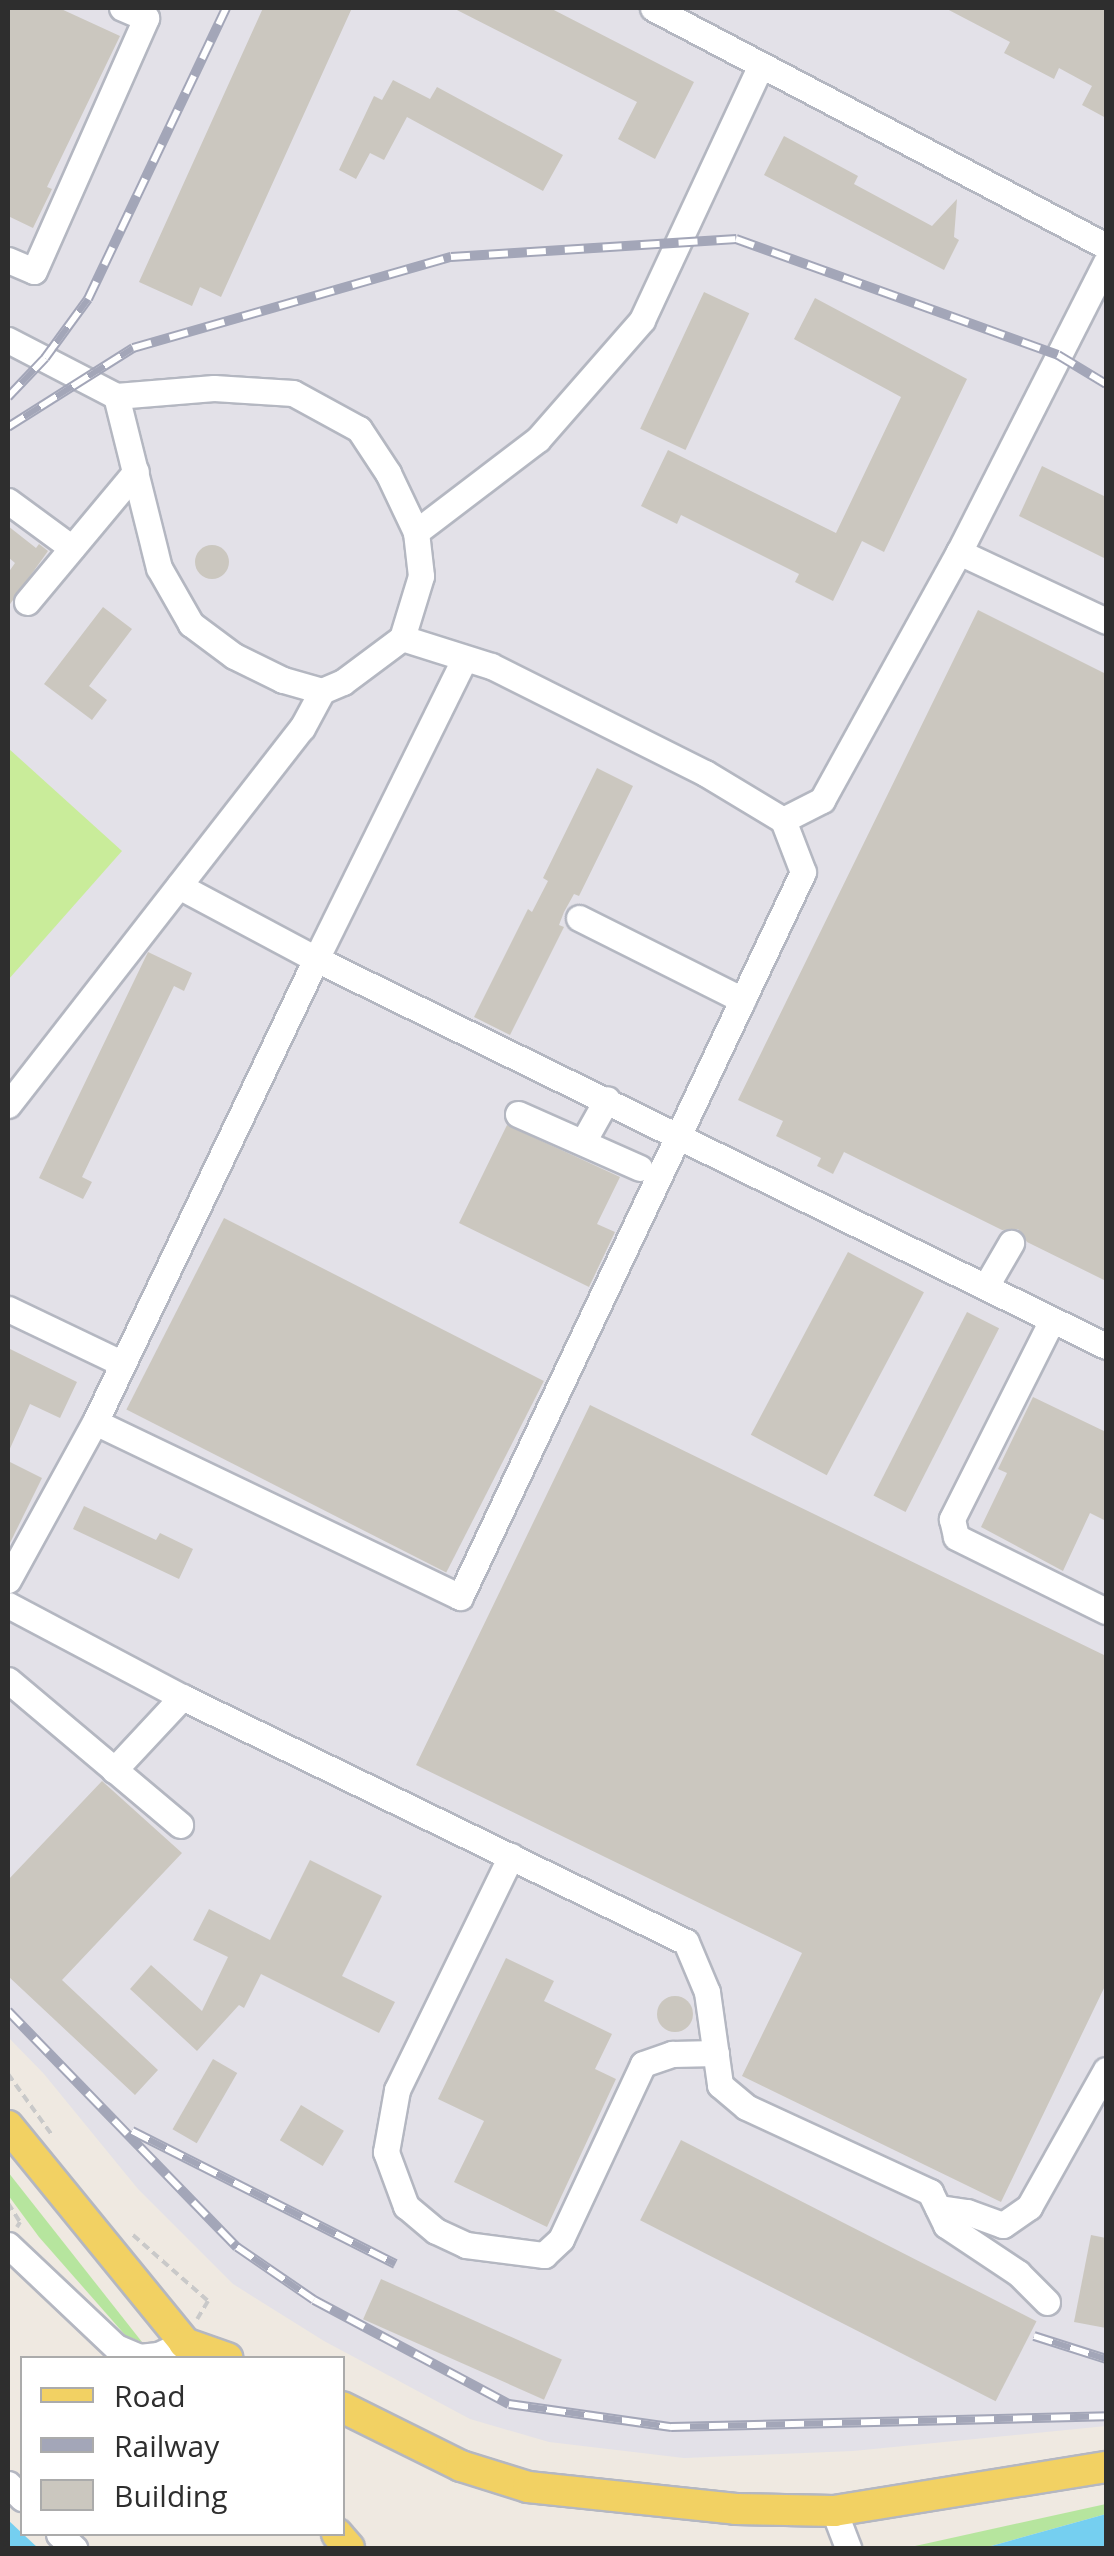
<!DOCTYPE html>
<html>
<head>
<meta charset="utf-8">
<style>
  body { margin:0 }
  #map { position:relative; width:1114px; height:2556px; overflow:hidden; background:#efe9e1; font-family:"Open Sans",sans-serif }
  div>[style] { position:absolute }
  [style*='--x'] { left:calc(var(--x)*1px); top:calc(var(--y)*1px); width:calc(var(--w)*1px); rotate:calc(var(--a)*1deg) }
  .industrial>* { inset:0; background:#e3e1e8 }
  .green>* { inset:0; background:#b6e59e }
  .pitch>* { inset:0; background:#c9ec9a }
  .water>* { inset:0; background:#75cff0 }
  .building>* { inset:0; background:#cbc7bf; transform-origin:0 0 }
  .round { border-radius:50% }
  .path>* { height:4px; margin-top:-2px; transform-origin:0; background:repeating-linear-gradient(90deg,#c9c9c9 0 8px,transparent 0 13px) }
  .roads { filter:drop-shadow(2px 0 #b4b7c1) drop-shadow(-2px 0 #b4b7c1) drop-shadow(0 2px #b4b7c1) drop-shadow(0 -2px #b4b7c1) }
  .minor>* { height:25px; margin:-12.5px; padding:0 12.5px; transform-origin:12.5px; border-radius:12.5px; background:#fff }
  .major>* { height:30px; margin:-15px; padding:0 15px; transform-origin:15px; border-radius:15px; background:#f2d163 }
  .rail>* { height:10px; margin-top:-5px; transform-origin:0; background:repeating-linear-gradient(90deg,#fff 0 19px,#a3a6b8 0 38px); box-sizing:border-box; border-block:2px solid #a3a6b8 }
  span { translate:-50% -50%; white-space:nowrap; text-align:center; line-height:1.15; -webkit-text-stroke:9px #fff; paint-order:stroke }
  .frame { position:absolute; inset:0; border:10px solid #2e2e2e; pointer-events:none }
  .legend { position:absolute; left:20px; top:2356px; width:325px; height:180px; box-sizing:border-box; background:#fff; border:2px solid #ababab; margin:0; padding:12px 18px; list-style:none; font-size:30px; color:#2e2e2e }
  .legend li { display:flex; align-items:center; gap:20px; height:50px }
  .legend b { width:50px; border:2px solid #ababab }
</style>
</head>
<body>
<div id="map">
  <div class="industrial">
    <div style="clip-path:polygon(8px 8px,1106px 8px,1106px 2426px,853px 2451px,684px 2458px,549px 2442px,470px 2419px,324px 2341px,233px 2284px,138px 2189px,44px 2074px,8px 2037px)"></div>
  </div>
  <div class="green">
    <div style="clip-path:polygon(8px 2172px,142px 2342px,126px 2336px,39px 2237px,8px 2195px)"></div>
    <div style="clip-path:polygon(1106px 2504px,1106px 2514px,984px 2548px,906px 2548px)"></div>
  </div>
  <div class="pitch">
    <div style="clip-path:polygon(8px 748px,122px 851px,8px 980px)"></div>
  </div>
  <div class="water">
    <div style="clip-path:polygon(1106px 2514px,1106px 2548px,984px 2548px)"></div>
    <div style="clip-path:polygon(8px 2520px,38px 2548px,8px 2548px)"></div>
  </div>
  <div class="building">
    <div style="clip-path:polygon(8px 8px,59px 8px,120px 36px,47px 187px,52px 189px,33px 228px,8px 216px)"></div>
    <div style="clip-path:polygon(263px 8px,352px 8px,221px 297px,200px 287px,192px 306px,139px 282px)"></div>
    <div style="clip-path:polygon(453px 8px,550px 8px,694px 82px,655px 159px,618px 139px,637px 102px)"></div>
    <div style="clip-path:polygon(945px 8px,1106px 8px,1106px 118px,1082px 105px,1092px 86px,1059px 68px,1054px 79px,1004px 53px,1010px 42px)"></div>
    <div style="clip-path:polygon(393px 80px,430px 99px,437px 87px,563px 155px,543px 191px,407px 117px,384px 160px,370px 153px,356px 179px,339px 170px,374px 96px,382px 100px)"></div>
    <div style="clip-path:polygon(784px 136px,858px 176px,854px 184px,932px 226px,957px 199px,954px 237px,959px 240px,944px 270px,764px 175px)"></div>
    <div style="left:704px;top:292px;width:50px;height:151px;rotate:25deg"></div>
    <div style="clip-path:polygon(815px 298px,967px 379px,884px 552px,862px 541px,833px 601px,795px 582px,799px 574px,681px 515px,677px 524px,641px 506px,668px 450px,836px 533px,901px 397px,794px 339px)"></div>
    <div style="clip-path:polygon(1042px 466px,1106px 497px,1106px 559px,1019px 516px)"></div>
    <div style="clip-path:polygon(8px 526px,36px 548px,39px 544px,48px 551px,8px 607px,8px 573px,15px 563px,8px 557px)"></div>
    <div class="round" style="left:195px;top:545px;width:34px;height:34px"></div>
    <div style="clip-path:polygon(103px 607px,132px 629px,89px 686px,107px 700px,92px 720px,44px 684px)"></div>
    <div style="clip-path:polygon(978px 610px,1106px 674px,1106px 1281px,1027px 1242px,1018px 1229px,1002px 1230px,844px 1152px,833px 1174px,817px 1166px,821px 1158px,776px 1136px,783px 1121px,738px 1100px)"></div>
    <div style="clip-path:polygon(597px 768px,633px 786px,579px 896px,574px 894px,564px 912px,559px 925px,564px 927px,510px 1035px,474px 1017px,528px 909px,532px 912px,548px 881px,543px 878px)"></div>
    <div style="clip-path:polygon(148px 952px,192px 973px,184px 991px,174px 986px,82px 1177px,92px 1182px,83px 1199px,39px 1178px)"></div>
    <div style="clip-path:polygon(507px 1125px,620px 1177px,597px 1224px,615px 1232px,589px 1287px,459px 1223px)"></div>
    <div style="left:224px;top:1218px;width:359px;height:215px;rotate:27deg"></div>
    <div style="left:848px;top:1252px;width:86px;height:207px;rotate:28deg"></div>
    <div style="left:967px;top:1312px;width:36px;height:206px;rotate:27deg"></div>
    <div style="clip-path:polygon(8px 1348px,77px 1382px,60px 1418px,30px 1404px,8px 1453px)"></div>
    <div style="clip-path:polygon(1033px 1397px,1106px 1432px,1106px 1521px,1090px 1513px,1063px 1571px,981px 1527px,1007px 1473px,998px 1469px)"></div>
    <div style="clip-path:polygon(590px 1405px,1106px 1656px,1106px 1984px,1001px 2202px,742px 2076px,802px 1953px,416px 1765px)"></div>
    <div style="clip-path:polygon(8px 1461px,42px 1478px,8px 1547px)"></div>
    <div style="clip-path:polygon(84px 1506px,156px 1540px,160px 1533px,193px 1549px,179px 1579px,73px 1529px)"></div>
    <div style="clip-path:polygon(102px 1781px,182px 1853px,62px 1980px,158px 2070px,135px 2095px,8px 1976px,8px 1880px)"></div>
    <div style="clip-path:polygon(310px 1860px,382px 1896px,342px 1976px,395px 2002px,379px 2033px,261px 1974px,244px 2008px,239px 2005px,197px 2051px,130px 1989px,151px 1965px,202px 2011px,228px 1957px,193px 1940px,209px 1909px,270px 1940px)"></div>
    <div style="clip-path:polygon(506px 1958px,554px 1981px,544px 2001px,612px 2034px,595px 2069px,616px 2079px,547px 2227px,454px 2182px,484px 2121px,438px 2099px)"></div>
    <div class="round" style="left:657px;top:1996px;width:36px;height:36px"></div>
    <div style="left:213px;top:2059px;width:28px;height:81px;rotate:30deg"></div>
    <div style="left:301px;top:2105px;width:50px;height:41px;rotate:31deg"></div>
    <div style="left:681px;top:2140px;width:399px;height:90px;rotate:27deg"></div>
    <div style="clip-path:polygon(1091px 2235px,1106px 2238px,1106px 2328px,1074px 2322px)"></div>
    <div style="left:381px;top:2279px;width:198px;height:44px;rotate:24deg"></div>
  </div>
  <div class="path">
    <div style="--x:8;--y:2074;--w:75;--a:54.2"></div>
    <div style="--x:8;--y:2203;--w:22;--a:58"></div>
    <div style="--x:20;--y:2222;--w:6;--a:121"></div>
    <div style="--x:133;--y:2235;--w:100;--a:41.3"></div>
    <div style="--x:208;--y:2301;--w:21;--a:121"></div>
  </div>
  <div class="roads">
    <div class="minor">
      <div style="--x:653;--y:8;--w:512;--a:27.72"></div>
      <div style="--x:8;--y:260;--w:28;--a:23"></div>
      <div style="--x:34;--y:271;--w:277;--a:-66.1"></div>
      <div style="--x:146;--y:18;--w:26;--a:-157"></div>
      <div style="--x:8;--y:340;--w:122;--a:27.4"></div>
      <div style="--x:116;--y:396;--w:98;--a:-4.7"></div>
      <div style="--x:214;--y:388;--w:79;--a:3.6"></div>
      <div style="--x:293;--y:393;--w:75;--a:28.6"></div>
      <div style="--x:359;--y:429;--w:53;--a:56.6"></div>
      <div style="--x:388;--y:473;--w:65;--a:64.6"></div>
      <div style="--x:416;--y:532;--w:44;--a:83.5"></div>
      <div style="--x:421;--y:576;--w:65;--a:107"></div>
      <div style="--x:402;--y:638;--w:74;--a:143.3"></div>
      <div style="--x:343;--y:682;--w:23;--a:157"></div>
      <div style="--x:322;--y:691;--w:41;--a:-164.2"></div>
      <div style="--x:283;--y:680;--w:55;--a:-153.9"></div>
      <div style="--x:234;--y:656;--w:54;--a:-143.3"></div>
      <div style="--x:191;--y:624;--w:64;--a:-119.7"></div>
      <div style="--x:159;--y:568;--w:177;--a:-104"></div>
      <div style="--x:8;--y:501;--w:79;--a:36.3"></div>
      <div style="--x:416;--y:532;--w:153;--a:-37.3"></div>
      <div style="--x:538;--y:439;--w:158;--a:-48.8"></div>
      <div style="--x:642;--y:320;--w:281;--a:-65"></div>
      <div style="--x:959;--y:552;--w:162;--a:25.1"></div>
      <div style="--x:27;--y:602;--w:170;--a:-50.2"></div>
      <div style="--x:783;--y:820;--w:44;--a:-27.1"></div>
      <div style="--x:822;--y:800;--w:283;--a:-61.1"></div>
      <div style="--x:959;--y:552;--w:325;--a:-63.1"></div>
      <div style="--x:179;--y:886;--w:155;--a:28.1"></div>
      <div style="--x:316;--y:959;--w:335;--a:-63.7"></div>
      <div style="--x:579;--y:918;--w:183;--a:26.6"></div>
      <div style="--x:8;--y:1105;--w:478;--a:-52.1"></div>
      <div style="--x:302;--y:728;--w:42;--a:-61.6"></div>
      <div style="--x:518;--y:1114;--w:133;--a:23.9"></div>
      <div style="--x:583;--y:1142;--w:49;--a:-60.8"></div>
      <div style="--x:986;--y:1286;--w:50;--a:-59.8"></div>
      <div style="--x:8;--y:1309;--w:125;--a:25.5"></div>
      <div style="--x:1052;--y:1320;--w:223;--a:116.7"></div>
      <div style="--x:952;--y:1519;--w:18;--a:77"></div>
      <div style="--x:956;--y:1537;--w:167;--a:26.3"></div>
      <div style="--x:95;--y:1422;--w:405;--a:25.6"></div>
      <div style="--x:460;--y:1597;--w:802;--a:-64.68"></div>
      <div style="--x:803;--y:872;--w:56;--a:-111"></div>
      <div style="--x:783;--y:820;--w:91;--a:-148.9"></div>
      <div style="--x:705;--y:773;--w:239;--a:-153.4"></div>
      <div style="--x:491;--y:666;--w:93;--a:-162.5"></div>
      <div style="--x:8;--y:1580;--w:180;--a:-61.2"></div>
      <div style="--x:95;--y:1422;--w:513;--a:-64.48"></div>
      <div style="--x:316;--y:959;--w:880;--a:26.1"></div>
      <div style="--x:8;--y:1605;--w:197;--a:27.9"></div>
      <div style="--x:182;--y:1697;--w:560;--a:25.92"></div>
      <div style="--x:686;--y:1942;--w:54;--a:67.2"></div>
      <div style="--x:707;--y:1992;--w:94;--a:82"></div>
      <div style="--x:720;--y:2085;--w:34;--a:40"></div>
      <div style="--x:746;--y:2107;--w:203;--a:24.8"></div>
      <div style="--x:930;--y:2192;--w:37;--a:64"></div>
      <div style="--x:946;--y:2225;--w:87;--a:33.7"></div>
      <div style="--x:1018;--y:2273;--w:41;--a:45"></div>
      <div style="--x:8;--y:1680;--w:225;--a:40.1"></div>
      <div style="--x:114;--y:1770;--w:100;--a:-47"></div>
      <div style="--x:511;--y:1856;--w:260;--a:116"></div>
      <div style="--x:397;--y:2090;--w:63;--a:100.1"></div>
      <div style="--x:386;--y:2152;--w:58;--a:69.7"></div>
      <div style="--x:406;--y:2206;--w:39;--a:40"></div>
      <div style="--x:436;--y:2231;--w:33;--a:25"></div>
      <div style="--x:466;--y:2245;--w:79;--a:7.3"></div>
      <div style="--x:544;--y:2255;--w:23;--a:-43"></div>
      <div style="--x:561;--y:2239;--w:193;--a:-64.9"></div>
      <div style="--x:643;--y:2064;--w:31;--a:-19"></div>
      <div style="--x:672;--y:2054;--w:44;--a:-1.3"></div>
      <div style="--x:938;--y:2208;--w:29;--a:8"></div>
      <div style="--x:967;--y:2212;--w:38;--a:20"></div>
      <div style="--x:1003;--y:2225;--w:32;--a:-35"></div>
      <div style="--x:1029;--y:2207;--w:157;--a:-60.7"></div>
      <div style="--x:8;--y:2245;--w:149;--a:43.4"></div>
      <div style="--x:116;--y:2347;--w:25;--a:23"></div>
      <div style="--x:139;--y:2357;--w:19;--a:-6"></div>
      <div style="--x:158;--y:2355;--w:29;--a:-25"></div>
      <div style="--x:8;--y:2484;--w:20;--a:45"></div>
      <div style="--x:834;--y:2511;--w:40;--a:69"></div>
      <div style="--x:59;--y:2534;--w:21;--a:43"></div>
    </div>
    <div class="major">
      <div style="--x:8;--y:2126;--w:299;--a:50.8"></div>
      <div style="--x:184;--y:2343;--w:46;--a:19.2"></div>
      <div style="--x:342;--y:2407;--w:133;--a:26.4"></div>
      <div style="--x:461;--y:2466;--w:70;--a:17.4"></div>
      <div style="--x:528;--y:2487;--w:209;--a:6"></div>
      <div style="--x:736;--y:2509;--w:98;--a:1.2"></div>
      <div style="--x:834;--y:2511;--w:276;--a:-9.2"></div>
      <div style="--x:337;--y:2534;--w:18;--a:49"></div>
    </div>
  </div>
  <div class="rail">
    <div style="--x:8;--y:397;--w:54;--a:-46.5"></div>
    <div style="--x:45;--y:358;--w:73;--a:-53.9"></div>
    <div style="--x:88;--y:299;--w:322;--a:-64.6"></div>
    <div style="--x:8;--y:427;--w:148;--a:-32.3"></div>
    <div style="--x:133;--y:348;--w:331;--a:-16"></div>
    <div style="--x:451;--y:257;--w:286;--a:-3.6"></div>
    <div style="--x:736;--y:239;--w:342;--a:19.8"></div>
    <div style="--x:1058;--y:355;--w:56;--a:31.1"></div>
    <div style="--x:8;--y:2011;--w:329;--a:45.9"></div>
    <div style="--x:237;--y:2247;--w:93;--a:34.5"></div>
    <div style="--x:314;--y:2300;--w:221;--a:28.1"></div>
    <div style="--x:509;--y:2404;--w:164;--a:8.1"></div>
    <div style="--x:671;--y:2427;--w:435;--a:-1.4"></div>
    <div style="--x:132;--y:2131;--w:295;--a:26.8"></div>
    <div style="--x:1034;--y:2336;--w:76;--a:17.7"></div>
  </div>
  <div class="frame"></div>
  <ul class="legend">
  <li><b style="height:12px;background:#f2d163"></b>Road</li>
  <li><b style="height:12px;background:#a3a6b8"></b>Railway</li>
  <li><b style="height:28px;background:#cbc7bf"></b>Building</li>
  </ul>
</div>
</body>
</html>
